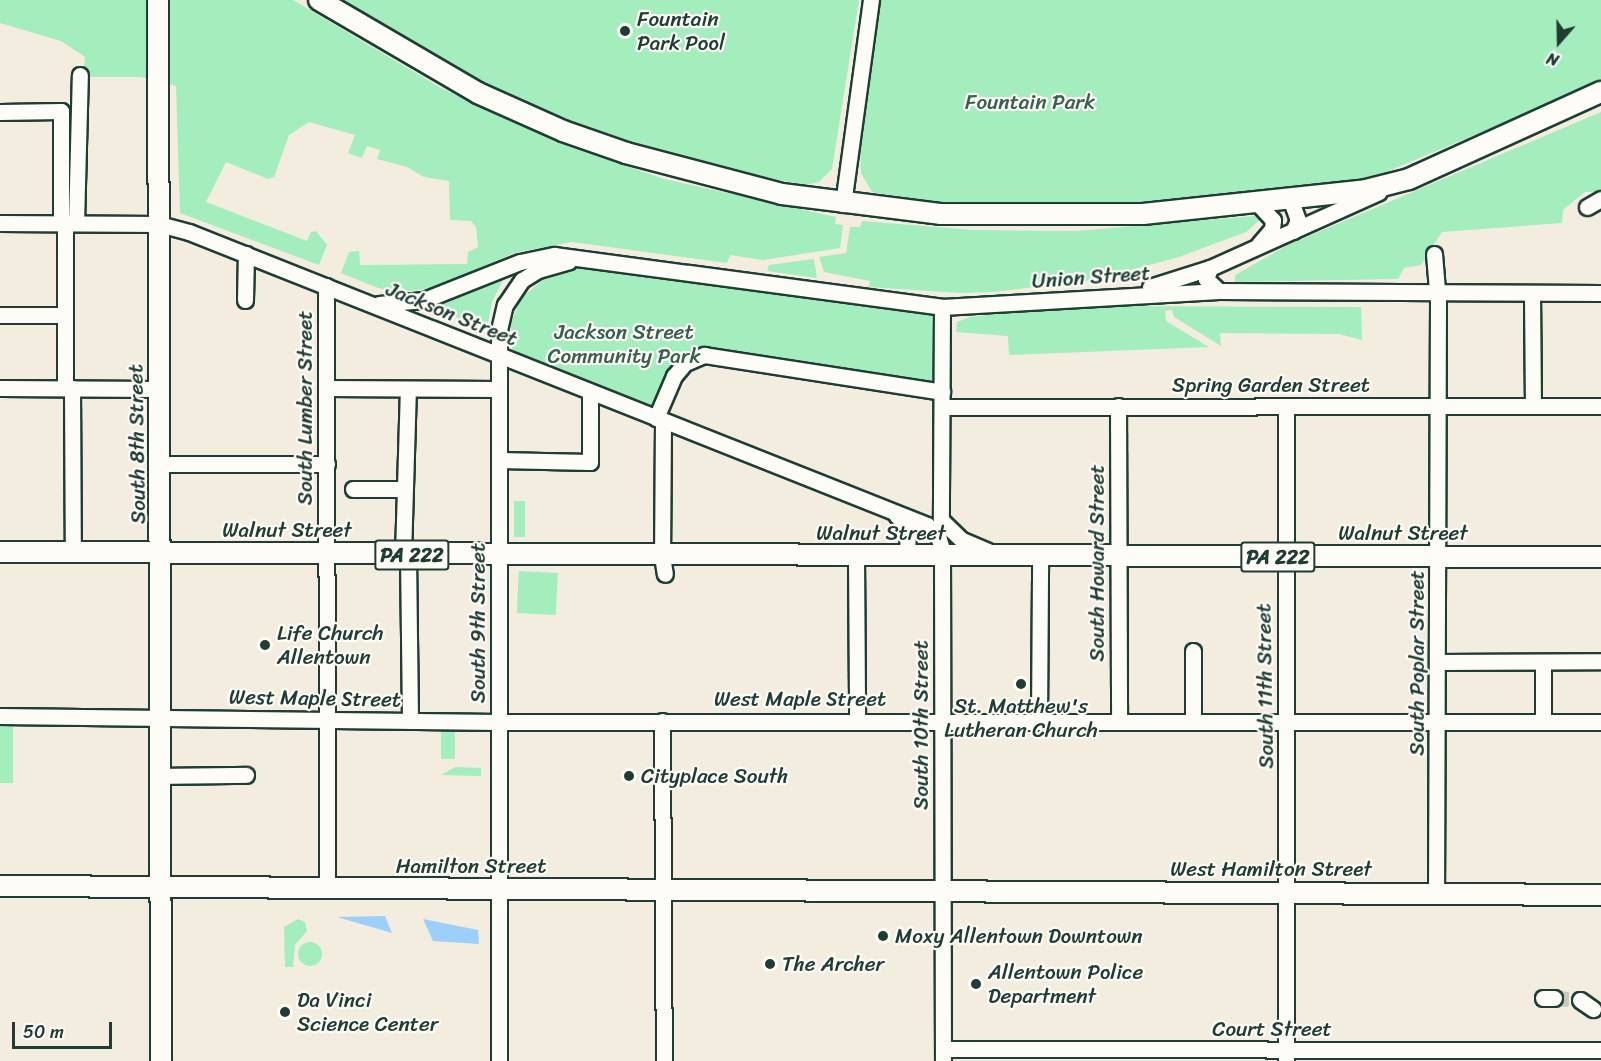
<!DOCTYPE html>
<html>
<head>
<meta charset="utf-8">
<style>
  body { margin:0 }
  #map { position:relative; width:1601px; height:1061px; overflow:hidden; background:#f3eddf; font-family:Sriracha,sans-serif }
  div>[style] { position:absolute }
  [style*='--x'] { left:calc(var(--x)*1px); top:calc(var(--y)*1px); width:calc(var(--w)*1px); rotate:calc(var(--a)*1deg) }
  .green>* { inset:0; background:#a4edbc; transform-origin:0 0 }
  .round { border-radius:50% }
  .water>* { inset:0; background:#9cd0fa }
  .minor-tunnel>* { height:15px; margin-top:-7.5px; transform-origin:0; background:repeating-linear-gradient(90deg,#c9cabd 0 15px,transparent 0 23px) }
  .roads { filter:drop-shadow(2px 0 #1f3d34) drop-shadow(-2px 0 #1f3d34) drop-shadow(0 2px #1f3d34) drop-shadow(0 -2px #1f3d34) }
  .minor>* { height:15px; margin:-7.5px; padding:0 7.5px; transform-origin:7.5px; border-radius:7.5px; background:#fdfcf7 }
  .major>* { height:20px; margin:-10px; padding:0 10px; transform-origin:10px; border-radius:10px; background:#fdfcf7 }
  .dots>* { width:16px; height:16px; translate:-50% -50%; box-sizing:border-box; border:3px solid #fdfcf7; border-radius:50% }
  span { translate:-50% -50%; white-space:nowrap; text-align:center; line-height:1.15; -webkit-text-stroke:4.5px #fdfcf7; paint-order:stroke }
  .shield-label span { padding:2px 4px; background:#fdfcf7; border:2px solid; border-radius:4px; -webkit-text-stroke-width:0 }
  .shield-label { font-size:20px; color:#1f3d34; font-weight:700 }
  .poi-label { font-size:21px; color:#1f3d34 }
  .left { translate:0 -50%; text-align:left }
  .park-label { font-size:21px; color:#3a604f }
  .street-label { font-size:21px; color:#1f3d34 }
  .north { position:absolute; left:1529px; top:12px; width:60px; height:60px; -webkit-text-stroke:4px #fdfcf7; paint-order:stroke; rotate:200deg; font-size:16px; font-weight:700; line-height:24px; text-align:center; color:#1f3d34 }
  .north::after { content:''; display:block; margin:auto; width:21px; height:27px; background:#1f3d34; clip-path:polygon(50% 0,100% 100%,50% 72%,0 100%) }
  .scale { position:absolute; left:12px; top:1022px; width:100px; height:27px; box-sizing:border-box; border:3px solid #1f3d34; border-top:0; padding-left:8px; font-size:18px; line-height:21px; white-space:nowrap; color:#1f3d34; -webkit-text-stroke:4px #fdfcf7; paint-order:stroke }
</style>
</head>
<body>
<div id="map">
  <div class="green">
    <div style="clip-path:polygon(0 0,293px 0,441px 88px,559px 143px,664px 179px,836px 217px,835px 224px,843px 225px,840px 248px,763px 260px,730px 255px,727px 263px,572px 242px,514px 253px,433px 288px,400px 292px,378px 288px,341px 273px,349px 252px,359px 251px,360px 265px,467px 264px,468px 252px,478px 247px,476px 227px,471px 221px,450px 220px,449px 181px,424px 177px,407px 167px,377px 159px,380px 150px,367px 146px,362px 158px,348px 153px,355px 135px,309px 122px,289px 135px,274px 177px,268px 179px,226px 162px,206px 202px,307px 241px,311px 232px,316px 231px,327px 245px,319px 265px,180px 213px,176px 86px,141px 77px,83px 77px,85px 57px,61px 41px,0 23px)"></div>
    <div style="clip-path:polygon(336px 0,859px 0,832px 169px,819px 182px,805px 185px,670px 158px,587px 130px,472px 80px)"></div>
    <div style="clip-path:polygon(881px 0,1601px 0,1601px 82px,1386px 172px,1350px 181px,1132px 203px,934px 202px,872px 192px,861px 173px,860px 150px)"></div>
    <div style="clip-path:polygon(1601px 112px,1601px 192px,1585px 192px,1563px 210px,1562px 223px,1442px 232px,1421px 265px,1404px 268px,1398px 279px,1235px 282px,1235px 275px,1288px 245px)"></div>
    <div style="clip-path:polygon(1255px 216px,1261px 219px,1246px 232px,1179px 257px,1093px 280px,994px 292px,960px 293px,869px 287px,870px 281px,824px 272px,819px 257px,846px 253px,850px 227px,860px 227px,862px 221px,973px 230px,1076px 231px)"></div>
    <div style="clip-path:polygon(814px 259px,817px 278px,767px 271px,769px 265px)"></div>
    <div style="clip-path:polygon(578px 267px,934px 316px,934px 385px,698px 349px,682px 357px,667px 374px,654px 404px,646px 407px,512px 353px,511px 323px,521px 298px,548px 276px)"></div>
    <div style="clip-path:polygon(506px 274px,492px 302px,487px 329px,430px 307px)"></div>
    <div style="clip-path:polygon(1108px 302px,1109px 306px,1361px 307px,1362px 340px,1339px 334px,1220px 333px,1221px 346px,1174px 317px,1172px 310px,1165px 311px,1166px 321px,1209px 347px,1009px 355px,1008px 336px,956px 332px,957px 322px,970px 317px)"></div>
    <div style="left:514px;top:501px;width:11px;height:36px"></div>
    <div style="left:519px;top:571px;width:39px;height:42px;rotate:3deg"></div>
    <div style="left:0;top:723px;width:13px;height:60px"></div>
    <div style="left:441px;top:730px;width:14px;height:29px"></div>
    <div style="clip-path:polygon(455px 767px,481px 768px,481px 776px,441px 775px)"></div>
    <div style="clip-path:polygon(298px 919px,305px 922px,307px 931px,295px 945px,293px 967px,285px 967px,284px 927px)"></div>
    <div class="round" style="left:298px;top:942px;width:24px;height:24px"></div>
  </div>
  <div class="water">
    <div style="clip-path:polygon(385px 916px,392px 933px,337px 917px)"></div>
    <div style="clip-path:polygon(423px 919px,478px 930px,479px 944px,433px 941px)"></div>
  </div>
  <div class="minor-tunnel">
    <div style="--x:1554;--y:998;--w:26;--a:4"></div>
  </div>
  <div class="roads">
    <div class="minor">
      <div style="--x:0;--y:112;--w:61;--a:-0.9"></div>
      <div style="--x:61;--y:111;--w:112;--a:90"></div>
      <div style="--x:1291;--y:201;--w:20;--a:70"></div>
      <div style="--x:1298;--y:220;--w:12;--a:114"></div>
      <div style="--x:843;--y:204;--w:206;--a:-82.2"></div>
      <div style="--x:1258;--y:204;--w:22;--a:47"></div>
      <div style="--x:1273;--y:220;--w:9;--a:96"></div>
      <div style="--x:1272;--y:229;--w:20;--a:131"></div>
      <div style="--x:1587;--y:207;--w:16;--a:-30"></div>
      <div style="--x:0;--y:223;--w:159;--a:0.4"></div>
      <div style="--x:159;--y:224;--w:31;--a:15"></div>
      <div style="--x:189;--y:232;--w:794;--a:21.65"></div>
      <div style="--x:927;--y:525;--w:16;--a:45"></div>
      <div style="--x:938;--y:536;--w:14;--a:73"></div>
      <div style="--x:942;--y:549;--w:512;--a:89.89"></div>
      <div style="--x:65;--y:223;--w:165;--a:90"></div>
      <div style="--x:76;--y:223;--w:148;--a:-88.5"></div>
      <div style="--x:1434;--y:254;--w:48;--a:85.2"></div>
      <div style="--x:1438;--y:302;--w:592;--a:90.19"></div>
      <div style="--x:326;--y:286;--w:603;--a:89.9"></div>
      <div style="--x:1150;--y:287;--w:63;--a:-17.6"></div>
      <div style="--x:1219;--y:291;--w:18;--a:-137"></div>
      <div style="--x:1206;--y:279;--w:12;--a:-70"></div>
      <div style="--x:1210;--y:268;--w:185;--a:-24.2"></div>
      <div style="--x:1532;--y:293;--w:113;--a:89.5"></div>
      <div style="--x:245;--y:300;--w:46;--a:-88.8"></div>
      <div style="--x:379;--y:304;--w:45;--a:-5.1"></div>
      <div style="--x:424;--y:300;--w:103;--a:-21.6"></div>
      <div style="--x:520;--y:262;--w:35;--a:-12"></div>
      <div style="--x:554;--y:255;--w:391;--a:7.6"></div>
      <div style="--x:942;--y:307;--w:277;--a:-3.3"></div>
      <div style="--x:1219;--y:291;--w:382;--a:0.3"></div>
      <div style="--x:942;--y:307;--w:213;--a:90.3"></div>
      <div style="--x:941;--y:520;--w:29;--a:44"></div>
      <div style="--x:962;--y:540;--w:30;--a:23"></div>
      <div style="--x:0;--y:315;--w:65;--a:0"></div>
      <div style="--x:0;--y:388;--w:160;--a:0.4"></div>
      <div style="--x:72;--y:388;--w:165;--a:89.7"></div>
      <div style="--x:326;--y:388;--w:172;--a:0.3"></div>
      <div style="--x:1118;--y:406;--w:314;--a:89.8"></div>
      <div style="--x:942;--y:407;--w:659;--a:-0.09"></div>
      <div style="--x:656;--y:418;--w:46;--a:-66.8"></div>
      <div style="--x:674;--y:376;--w:17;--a:-50"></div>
      <div style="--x:685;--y:363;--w:21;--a:-23"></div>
      <div style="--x:704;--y:355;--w:241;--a:8.8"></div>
      <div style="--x:663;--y:421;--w:135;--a:90.4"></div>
      <div style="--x:662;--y:556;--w:18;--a:81"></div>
      <div style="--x:499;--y:460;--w:91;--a:1.3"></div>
      <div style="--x:590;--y:462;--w:70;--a:-90"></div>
      <div style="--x:162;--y:464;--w:165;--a:0"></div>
      <div style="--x:353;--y:489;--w:49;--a:0"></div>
      <div style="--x:896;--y:515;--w:17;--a:45"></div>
      <div style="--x:908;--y:527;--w:29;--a:92"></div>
      <div style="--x:403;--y:555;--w:166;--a:-88.3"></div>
      <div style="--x:408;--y:555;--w:166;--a:89.3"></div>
      <div style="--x:856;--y:556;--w:163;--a:89.6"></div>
      <div style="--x:1437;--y:662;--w:164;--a:-0.3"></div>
      <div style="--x:1543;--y:662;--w:59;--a:90"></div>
      <div style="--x:0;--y:716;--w:499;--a:0.7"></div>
      <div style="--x:499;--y:722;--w:1102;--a:0"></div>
      <div style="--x:1039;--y:720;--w:162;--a:-89.6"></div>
      <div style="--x:1193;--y:720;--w:69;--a:-90"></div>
      <div style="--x:662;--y:721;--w:340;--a:89.7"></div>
      <div style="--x:161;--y:776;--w:85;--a:-0.7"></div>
      <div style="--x:1543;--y:998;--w:11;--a:0"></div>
      <div style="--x:1580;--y:1000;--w:16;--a:35"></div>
      <div style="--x:943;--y:1049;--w:658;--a:0.09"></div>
      <div style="--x:499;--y:1061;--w:731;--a:-90"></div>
      <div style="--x:499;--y:330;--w:26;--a:-77"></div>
      <div style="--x:505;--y:305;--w:30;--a:-56"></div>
      <div style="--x:522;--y:280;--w:19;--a:-32"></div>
      <div style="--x:538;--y:270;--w:32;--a:-16"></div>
      <div style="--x:1286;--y:1061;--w:655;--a:-90"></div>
    </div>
    <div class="major">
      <div style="--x:158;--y:0;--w:1061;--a:89.84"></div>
      <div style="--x:319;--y:0;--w:184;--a:30.3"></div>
      <div style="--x:478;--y:93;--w:93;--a:24.1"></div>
      <div style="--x:563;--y:131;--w:67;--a:19.2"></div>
      <div style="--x:626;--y:153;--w:161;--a:14.7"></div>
      <div style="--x:782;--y:194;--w:159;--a:7.2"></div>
      <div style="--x:940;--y:214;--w:203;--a:0"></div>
      <div style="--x:1143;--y:214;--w:224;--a:-6.1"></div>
      <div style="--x:1366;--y:190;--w:44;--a:-14.3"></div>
      <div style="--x:1409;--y:179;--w:211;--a:-24.4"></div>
      <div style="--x:0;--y:552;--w:1601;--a:0.18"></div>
      <div style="--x:0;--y:886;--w:1601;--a:0.32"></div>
    </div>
  </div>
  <div class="dots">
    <div style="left:625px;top:31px;background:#1f3d34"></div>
    <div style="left:265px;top:645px;background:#1f3d34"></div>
    <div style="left:1021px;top:684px;background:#1f3d34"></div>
    <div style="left:629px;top:776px;background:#1f3d34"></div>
    <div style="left:883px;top:936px;background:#1f3d34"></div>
    <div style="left:770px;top:964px;background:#1f3d34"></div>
    <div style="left:976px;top:984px;background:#1f3d34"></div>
    <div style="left:285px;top:1012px;background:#1f3d34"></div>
  </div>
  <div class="shield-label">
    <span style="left:412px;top:555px">PA 222</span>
    <span style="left:1278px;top:557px">PA 222</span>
  </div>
  <div class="poi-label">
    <span class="left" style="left:637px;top:31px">Fountain<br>Park Pool</span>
    <span class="left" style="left:277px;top:645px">Life Church<br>Allentown</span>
    <span style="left:1021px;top:718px">St. Matthew's<br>Lutheran Church</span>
    <span class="left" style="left:641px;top:776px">Cityplace South</span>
    <span class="left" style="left:895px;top:936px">Moxy Allentown Downtown</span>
    <span class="left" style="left:782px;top:964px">The Archer</span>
    <span class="left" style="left:988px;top:984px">Allentown Police<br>Department</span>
    <span class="left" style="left:297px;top:1012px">Da Vinci<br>Science Center</span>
  </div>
  <div class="park-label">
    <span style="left:1030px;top:102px">Fountain Park</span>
    <span style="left:624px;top:344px">Jackson Street<br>Community Park</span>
  </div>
  <div class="street-label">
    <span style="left:1091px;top:277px;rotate:-4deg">Union Street</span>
    <span style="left:452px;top:314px;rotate:22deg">Jackson Street</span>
    <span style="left:1271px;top:385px">Spring Garden Street</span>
    <span style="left:305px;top:408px;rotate:-90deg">South Lumber Street</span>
    <span style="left:137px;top:444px;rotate:-91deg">South 8th Street</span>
    <span style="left:287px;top:530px">Walnut Street</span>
    <span style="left:881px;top:533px">Walnut Street</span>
    <span style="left:1403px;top:533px">Walnut Street</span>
    <span style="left:1097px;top:563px;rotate:-90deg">South Howard Street</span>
    <span style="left:478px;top:623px;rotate:-90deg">South 9th Street</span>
    <span style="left:1417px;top:663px;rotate:-90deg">South Poplar Street</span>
    <span style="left:1265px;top:686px;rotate:-91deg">South 11th Street</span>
    <span style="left:315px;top:698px;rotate:1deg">West Maple Street</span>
    <span style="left:800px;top:699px">West Maple Street</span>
    <span style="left:921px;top:725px;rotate:-90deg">South 10th Street</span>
    <span style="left:471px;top:866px">Hamilton Street</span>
    <span style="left:1271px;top:869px">West Hamilton Street</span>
    <span style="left:1272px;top:1029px">Court Street</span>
  </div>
  <div class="north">N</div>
  <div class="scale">50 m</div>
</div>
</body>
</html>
